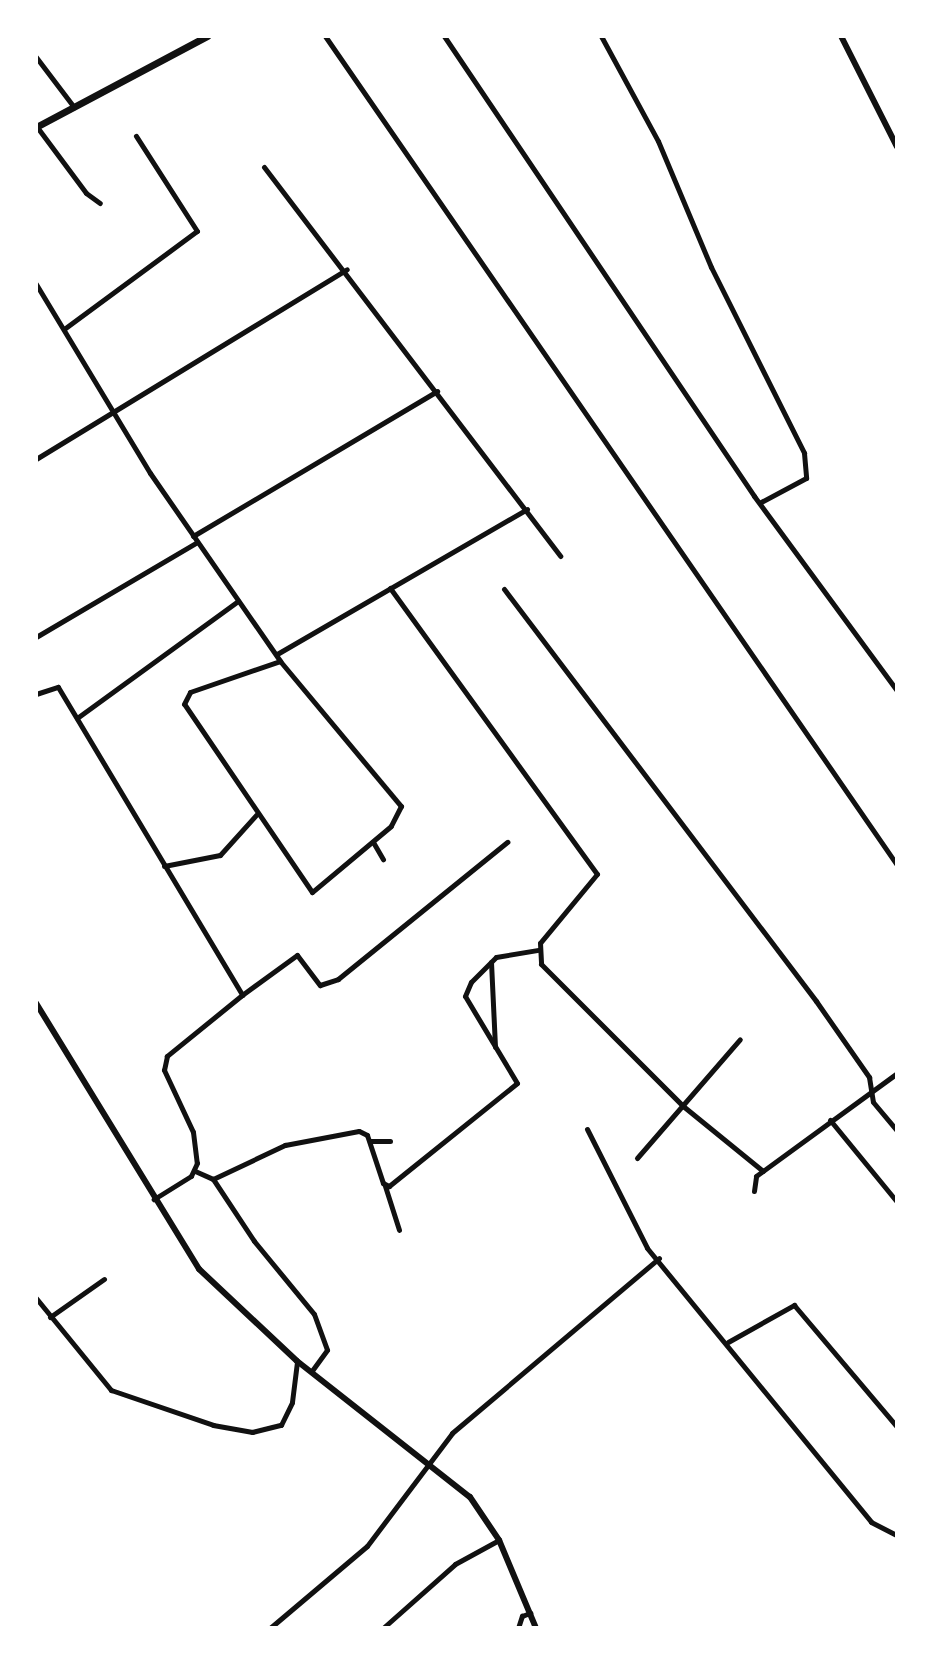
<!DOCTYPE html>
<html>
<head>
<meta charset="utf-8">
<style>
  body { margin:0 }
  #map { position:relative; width:933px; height:1664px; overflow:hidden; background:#fff; font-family:Raleway,sans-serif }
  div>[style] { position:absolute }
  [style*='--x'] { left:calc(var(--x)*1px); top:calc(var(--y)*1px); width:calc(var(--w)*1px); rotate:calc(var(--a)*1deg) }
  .minor>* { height:5px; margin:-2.5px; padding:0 2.5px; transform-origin:2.5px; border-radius:2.5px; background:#111 }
  .tertiary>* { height:6px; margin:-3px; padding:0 3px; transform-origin:3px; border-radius:3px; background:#111 }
  .secondary>* { height:7px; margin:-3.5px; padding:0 3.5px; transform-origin:3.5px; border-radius:3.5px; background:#111 }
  span { translate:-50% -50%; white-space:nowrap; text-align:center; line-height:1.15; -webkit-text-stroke:6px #fff; paint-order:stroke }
  .frame { position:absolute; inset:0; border:38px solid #fff; pointer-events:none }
</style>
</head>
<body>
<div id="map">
  <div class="minor">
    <div style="--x:325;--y:36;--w:1007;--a:55.39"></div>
    <div style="--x:444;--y:36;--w:555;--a:56.02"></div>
    <div style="--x:754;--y:496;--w:242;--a:53.7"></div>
    <div style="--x:601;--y:36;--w:119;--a:61.5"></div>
    <div style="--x:658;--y:141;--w:137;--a:67.2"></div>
    <div style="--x:711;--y:267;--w:208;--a:63.4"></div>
    <div style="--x:804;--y:453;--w:25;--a:85"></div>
    <div style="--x:806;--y:478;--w:51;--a:151.9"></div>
    <div style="--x:36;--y:57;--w:63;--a:52.8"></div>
    <div style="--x:37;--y:127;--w:82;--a:53.4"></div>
    <div style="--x:86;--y:193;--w:17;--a:36"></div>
    <div style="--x:264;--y:167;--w:489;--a:52.7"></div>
    <div style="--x:36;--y:284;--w:221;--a:58.9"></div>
    <div style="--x:150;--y:473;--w:229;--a:55.3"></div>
    <div style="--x:280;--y:661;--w:189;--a:50.2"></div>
    <div style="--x:401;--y:806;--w:22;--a:117"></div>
    <div style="--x:391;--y:826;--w:103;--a:140.1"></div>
    <div style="--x:312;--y:892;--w:227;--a:-124.2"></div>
    <div style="--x:184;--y:704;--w:13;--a:-63"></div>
    <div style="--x:190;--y:692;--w:95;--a:-19"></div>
    <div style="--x:64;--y:329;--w:165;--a:-36.4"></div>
    <div style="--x:197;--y:231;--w:113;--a:-122.7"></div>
    <div style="--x:36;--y:459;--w:364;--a:-31.4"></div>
    <div style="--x:193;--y:536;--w:284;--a:-30.7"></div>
    <div style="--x:390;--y:588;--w:353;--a:54.1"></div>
    <div style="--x:597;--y:874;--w:89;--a:129.6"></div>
    <div style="--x:540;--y:943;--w:21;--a:87"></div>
    <div style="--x:541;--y:964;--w:201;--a:45"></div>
    <div style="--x:683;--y:1106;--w:103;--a:39.1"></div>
    <div style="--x:504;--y:589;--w:517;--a:52.86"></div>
    <div style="--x:816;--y:1001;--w:93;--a:55.1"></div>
    <div style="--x:869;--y:1077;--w:25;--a:81"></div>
    <div style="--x:873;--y:1102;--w:38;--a:50"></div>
    <div style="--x:36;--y:637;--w:187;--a:-30.5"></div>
    <div style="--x:277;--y:654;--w:289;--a:-30.1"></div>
    <div style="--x:36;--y:694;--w:23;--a:-18"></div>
    <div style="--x:58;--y:687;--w:359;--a:59.1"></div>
    <div style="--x:242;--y:995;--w:97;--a:140.9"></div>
    <div style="--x:167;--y:1056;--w:14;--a:102"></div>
    <div style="--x:164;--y:1070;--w:68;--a:64.9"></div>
    <div style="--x:193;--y:1132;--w:31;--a:83"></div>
    <div style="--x:197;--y:1163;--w:14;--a:115"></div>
    <div style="--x:191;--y:1176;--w:44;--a:148.1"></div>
    <div style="--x:77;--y:718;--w:199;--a:-36"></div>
    <div style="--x:373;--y:842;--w:20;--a:60"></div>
    <div style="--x:164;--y:866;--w:57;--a:-11.1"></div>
    <div style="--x:220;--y:855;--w:54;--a:-48"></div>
    <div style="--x:491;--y:962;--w:85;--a:87.3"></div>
    <div style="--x:242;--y:995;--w:68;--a:-36"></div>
    <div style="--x:297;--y:955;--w:38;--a:53"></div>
    <div style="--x:320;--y:985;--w:19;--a:-18"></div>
    <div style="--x:338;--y:979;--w:218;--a:-39"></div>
    <div style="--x:830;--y:1120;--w:106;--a:50.7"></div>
    <div style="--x:587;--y:1129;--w:133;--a:63.2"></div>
    <div style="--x:647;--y:1248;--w:354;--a:50.7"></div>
    <div style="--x:871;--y:1522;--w:29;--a:27"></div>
    <div style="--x:370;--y:1141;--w:20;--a:0"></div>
    <div style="--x:637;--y:1158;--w:157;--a:-49.1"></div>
    <div style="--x:195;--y:1171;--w:20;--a:24"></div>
    <div style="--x:213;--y:1179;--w:74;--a:56.5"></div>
    <div style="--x:254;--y:1241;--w:94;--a:50.6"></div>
    <div style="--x:314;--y:1314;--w:38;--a:70"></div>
    <div style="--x:327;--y:1350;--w:26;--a:126"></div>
    <div style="--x:213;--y:1179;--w:80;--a:-25.3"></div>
    <div style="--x:285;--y:1145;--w:75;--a:-10.7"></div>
    <div style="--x:359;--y:1131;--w:9;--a:27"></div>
    <div style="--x:367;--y:1135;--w:51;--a:71.6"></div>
    <div style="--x:383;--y:1183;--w:7;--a:27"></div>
    <div style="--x:389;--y:1186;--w:164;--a:-38.8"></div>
    <div style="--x:517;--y:1083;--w:101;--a:-120.9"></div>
    <div style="--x:465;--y:996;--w:15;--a:-67"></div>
    <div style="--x:471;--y:982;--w:35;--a:-45"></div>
    <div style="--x:496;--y:957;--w:43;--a:-9.5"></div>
    <div style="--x:385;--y:1186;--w:46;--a:72.3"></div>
    <div style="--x:754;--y:1191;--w:15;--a:-82"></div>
    <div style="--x:756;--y:1176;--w:175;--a:-36.1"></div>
    <div style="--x:36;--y:1298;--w:119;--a:50.8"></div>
    <div style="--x:111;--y:1390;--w:108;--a:18.9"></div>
    <div style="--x:213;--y:1425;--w:40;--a:10"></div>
    <div style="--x:252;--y:1432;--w:30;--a:-14"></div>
    <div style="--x:281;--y:1425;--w:25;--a:-64"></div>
    <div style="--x:292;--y:1402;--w:40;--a:-82.9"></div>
    <div style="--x:50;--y:1317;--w:66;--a:-35.1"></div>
    <div style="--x:728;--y:1342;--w:76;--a:-29.3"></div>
    <div style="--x:794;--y:1305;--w:160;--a:49.8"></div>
    <div style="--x:270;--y:1628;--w:127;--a:-40.2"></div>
    <div style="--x:367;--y:1546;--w:141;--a:-53"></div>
    <div style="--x:452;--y:1433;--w:271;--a:-40.2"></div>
    <div style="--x:383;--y:1628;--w:96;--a:-41.6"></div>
    <div style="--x:455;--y:1564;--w:50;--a:-28.6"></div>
    <div style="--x:518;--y:1628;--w:13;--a:-72"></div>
    <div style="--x:522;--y:1616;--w:9;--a:-21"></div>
  </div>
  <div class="tertiary">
    <div style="--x:841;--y:36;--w:124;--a:63.2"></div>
    <div style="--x:36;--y:1003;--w:312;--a:58.5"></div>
    <div style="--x:199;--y:1269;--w:134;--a:43.2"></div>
    <div style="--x:297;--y:1361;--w:220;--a:38.2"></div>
    <div style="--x:470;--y:1497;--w:52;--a:56"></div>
    <div style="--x:499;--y:1540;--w:95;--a:67.2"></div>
  </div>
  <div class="secondary">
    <div style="--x:36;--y:127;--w:194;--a:-28"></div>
  </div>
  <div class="frame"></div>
</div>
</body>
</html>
